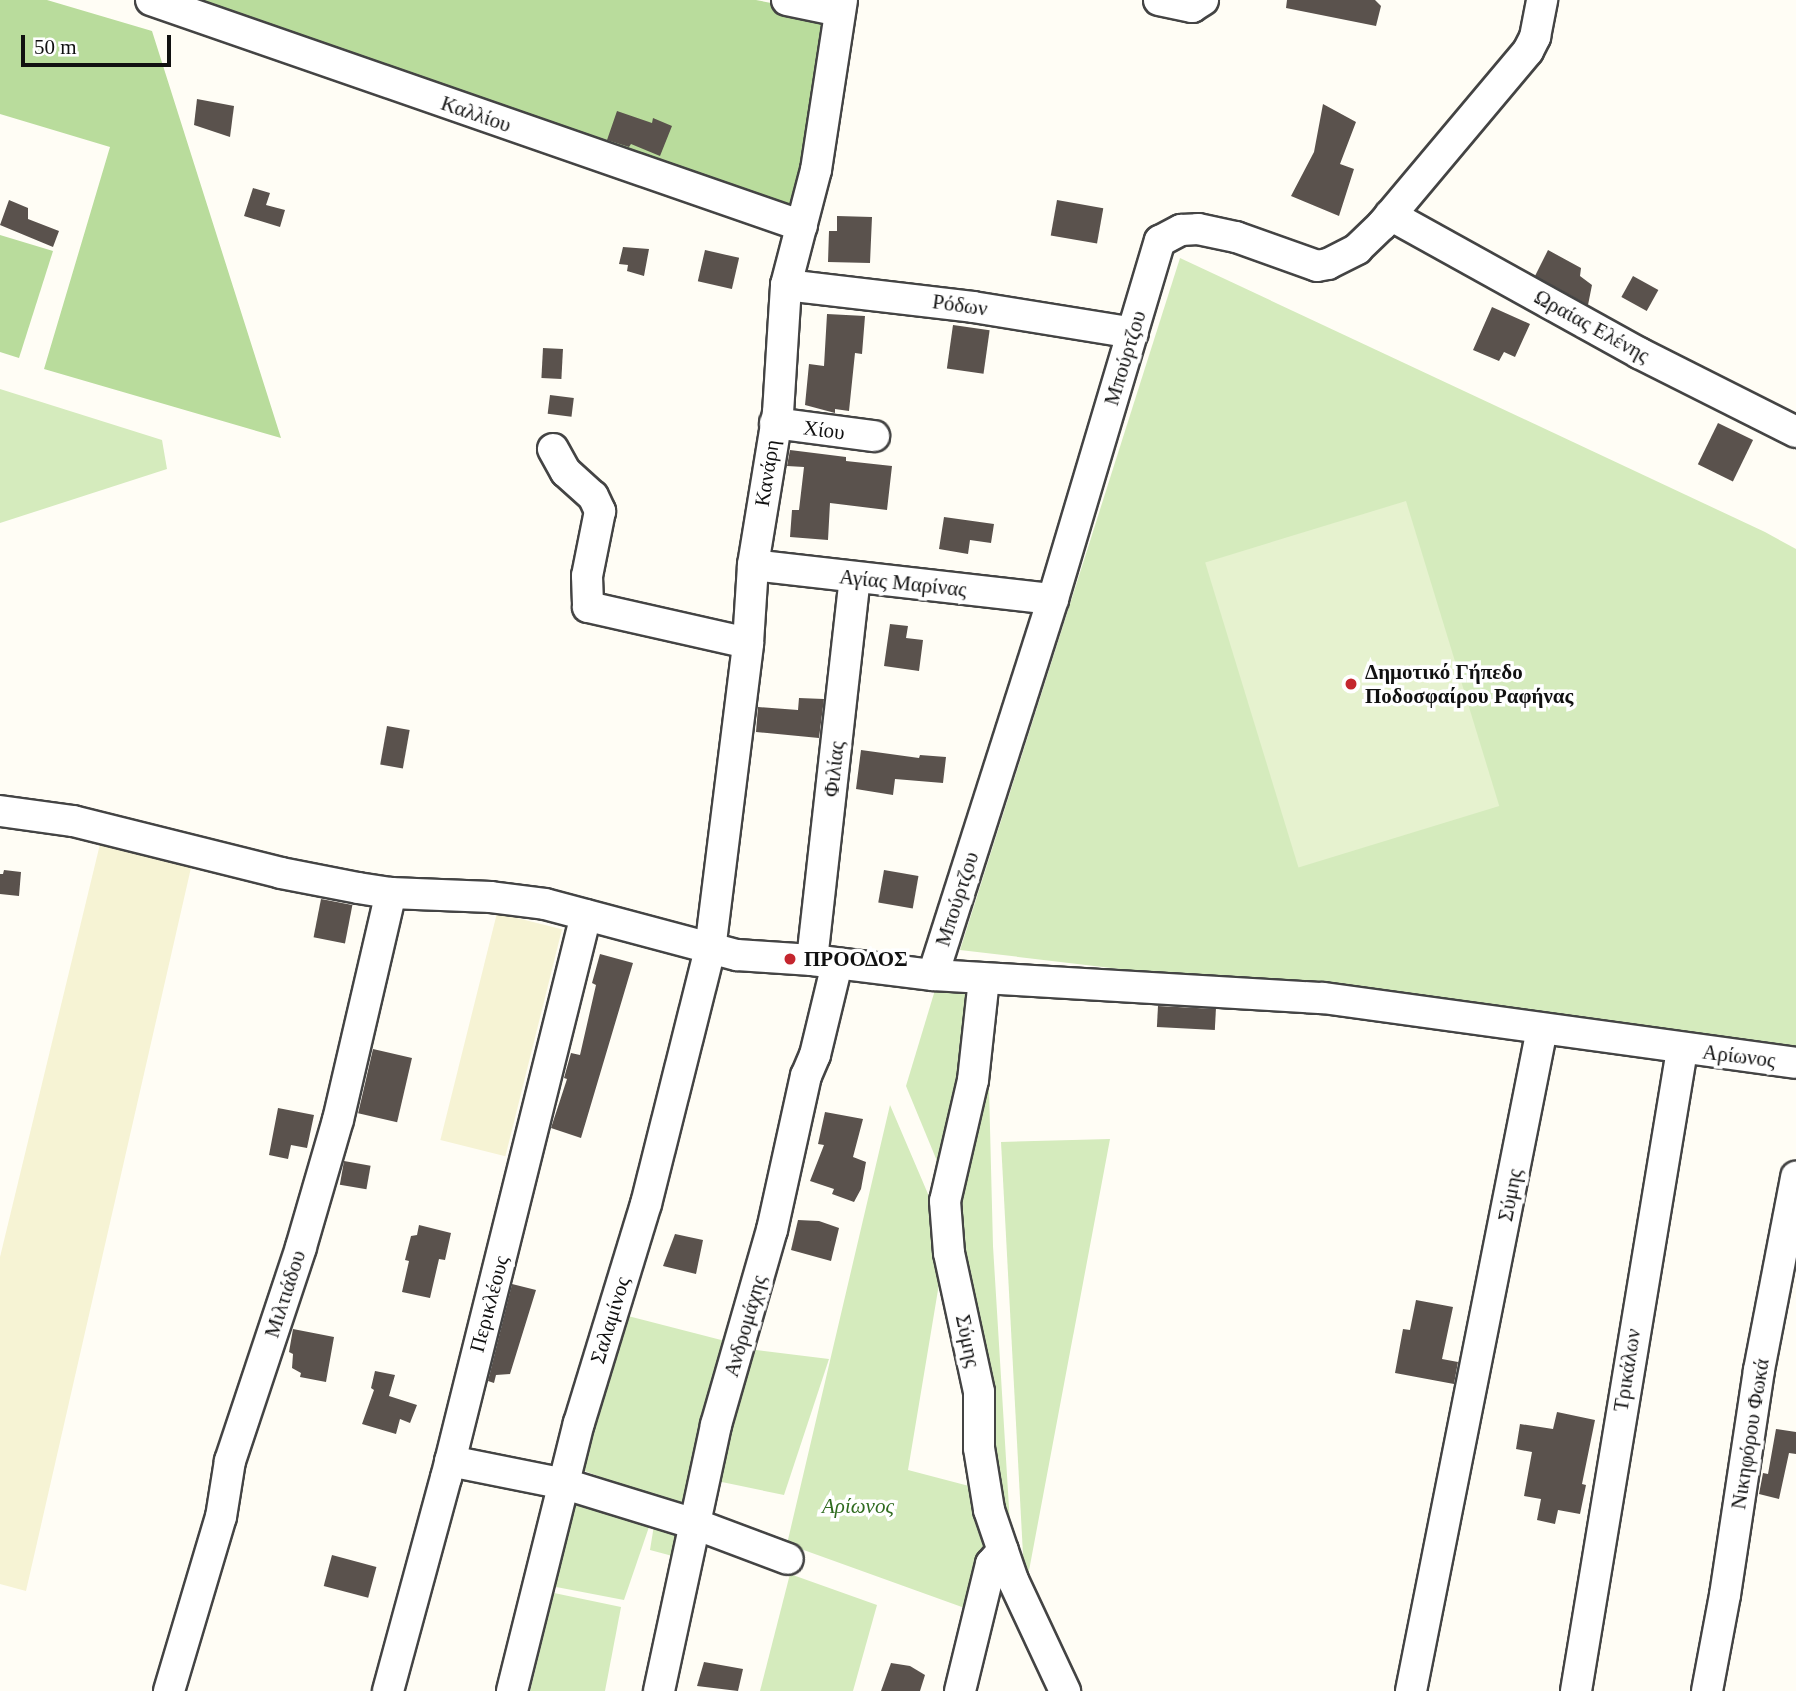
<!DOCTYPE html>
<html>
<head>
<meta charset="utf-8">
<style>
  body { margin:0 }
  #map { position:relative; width:1796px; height:1691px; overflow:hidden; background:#fffdf5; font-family:Georgia,serif }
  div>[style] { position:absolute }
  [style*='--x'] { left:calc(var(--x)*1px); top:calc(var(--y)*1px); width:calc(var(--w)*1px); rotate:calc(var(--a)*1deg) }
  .farmland>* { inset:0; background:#f6f3d4; transform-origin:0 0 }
  .green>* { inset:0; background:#d5ebbd }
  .forest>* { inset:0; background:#b9dc9c }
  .pitch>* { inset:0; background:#e6f2cf; transform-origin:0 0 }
  .building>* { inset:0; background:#5a524d; transform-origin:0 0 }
  .roads { filter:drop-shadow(2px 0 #444) drop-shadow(-2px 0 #444) drop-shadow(0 2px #444) drop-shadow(0 -2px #444) }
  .minor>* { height:30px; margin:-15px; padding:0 15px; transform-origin:15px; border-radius:15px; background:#fff }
  .dots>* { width:19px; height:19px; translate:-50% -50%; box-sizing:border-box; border:4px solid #fff; border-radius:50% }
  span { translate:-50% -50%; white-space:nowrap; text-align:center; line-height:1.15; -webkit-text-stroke:7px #fff; paint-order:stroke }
  .street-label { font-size:21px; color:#111 }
  .poi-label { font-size:21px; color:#111; font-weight:700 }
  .left { translate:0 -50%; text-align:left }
  .park-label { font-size:21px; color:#2f6b1f; font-style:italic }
  .scale { position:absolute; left:21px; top:35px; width:150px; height:32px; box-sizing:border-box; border:4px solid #111; border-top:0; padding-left:9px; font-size:21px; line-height:24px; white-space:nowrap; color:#111; -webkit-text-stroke:5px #fff; paint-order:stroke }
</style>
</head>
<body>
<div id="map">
  <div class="farmland">
    <div style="clip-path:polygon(101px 840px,193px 859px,26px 1591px,0 1584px,0 1257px)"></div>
    <div style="left:497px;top:913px;width:67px;height:234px;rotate:14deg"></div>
  </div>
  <div class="green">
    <div style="clip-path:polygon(1180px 258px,1765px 532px,1796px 549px,1796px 1049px,960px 950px)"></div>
    <div style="clip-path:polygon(0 389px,162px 440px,167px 469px,0 523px)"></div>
    <div style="clip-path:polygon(935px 990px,975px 995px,944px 1178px,906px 1086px)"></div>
    <div style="clip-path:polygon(988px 1049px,993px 1246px,1012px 1557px,952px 1203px)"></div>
    <div style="clip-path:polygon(890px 1105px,934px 1208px,940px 1278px,908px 1470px,969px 1486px,988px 1548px,973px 1611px,787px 1544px)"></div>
    <div style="clip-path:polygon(1110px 1139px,1025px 1592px,1001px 1142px)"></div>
    <div style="clip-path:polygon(628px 1316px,729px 1342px,687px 1510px,582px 1470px,598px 1402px)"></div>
    <div style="clip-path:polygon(749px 1349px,829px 1359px,784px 1495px,717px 1481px)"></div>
    <div style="clip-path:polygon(570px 1498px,650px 1524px,624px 1600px,551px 1586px)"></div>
    <div style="clip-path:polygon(655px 1519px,687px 1529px,680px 1558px,650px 1550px)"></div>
    <div style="clip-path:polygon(790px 1574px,877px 1605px,853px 1691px,760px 1691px)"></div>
    <div style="clip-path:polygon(554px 1593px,621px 1607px,605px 1691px,530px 1691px)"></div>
  </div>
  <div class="forest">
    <div style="clip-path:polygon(0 0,47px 0,152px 31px,281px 438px,44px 369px,110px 147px,0 114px)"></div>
    <div style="clip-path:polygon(167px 0,756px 0,838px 16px,796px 216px)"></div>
    <div style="clip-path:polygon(0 235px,53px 251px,19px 358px,0 352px)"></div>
  </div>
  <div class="pitch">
    <div style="left:1406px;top:501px;width:319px;height:210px;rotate:73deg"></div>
  </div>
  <div class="building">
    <div style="clip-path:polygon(1287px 0,1375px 0,1381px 6px,1376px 26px,1286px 8px)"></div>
    <div style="clip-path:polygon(197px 99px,234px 106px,230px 137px,194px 125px)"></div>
    <div style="clip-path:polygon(1323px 104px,1356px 122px,1340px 164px,1354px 169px,1339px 216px,1291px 196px,1314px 152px)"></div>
    <div style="clip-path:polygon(617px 111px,652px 123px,653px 118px,672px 126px,660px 156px,631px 144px,629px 147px,607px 140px)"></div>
    <div style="clip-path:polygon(253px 188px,270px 193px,266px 205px,285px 210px,280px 227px,244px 216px)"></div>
    <div style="clip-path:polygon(9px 200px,28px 208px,28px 219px,59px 231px,53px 247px,0 225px)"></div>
    <div style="left:1057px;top:200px;width:47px;height:36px;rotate:10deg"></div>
    <div style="clip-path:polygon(837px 216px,872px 217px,870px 263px,828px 262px,829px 231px,837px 231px)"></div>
    <div style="clip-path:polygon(623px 247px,649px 249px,644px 276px,627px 271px,628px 265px,619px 264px)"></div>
    <div style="left:705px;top:250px;width:35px;height:32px;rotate:13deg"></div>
    <div style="clip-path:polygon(1548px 250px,1581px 268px,1580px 276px,1592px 285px,1588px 305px,1535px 276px)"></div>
    <div style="left:1633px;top:276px;width:29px;height:24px;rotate:29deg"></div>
    <div style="clip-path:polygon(1492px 307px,1530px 324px,1515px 357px,1504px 352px,1499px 361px,1473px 350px)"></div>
    <div style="clip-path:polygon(827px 314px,865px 316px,862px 354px,855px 353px,849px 411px,835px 409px,835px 413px,805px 405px,809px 364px,824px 366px)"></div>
    <div style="left:953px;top:325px;width:37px;height:44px;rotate:8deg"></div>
    <div style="left:543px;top:348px;width:20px;height:30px;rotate:3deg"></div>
    <div style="left:550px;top:395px;width:24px;height:19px;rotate:7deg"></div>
    <div style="left:1718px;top:423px;width:39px;height:46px;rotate:26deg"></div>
    <div style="clip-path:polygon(790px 450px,846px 457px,846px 461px,892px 466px,887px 510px,830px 503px,828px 540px,790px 537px,792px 510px,799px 510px,804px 467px,787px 466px)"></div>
    <div style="clip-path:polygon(944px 517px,994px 524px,991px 543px,970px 540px,968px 554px,939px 549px)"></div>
    <div style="clip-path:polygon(890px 624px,908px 626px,906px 638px,923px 640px,919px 671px,884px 666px)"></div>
    <div style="clip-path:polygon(799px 698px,824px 699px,819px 738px,756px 732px,758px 707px,798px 710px)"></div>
    <div style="left:387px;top:726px;width:23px;height:39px;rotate:10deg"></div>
    <div style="clip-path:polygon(861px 750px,919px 758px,920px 755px,946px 757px,943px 783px,895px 779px,893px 795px,856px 789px)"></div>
    <div style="clip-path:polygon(4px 870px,21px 872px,19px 896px,0 894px,0 874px,3px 874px)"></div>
    <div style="left:884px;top:870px;width:35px;height:33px;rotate:10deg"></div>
    <div style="left:321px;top:899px;width:32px;height:39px;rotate:11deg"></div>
    <div style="clip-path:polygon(600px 954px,633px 963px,581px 1138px,551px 1128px,567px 1079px,564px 1078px,571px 1053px,580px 1055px,596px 985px,592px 983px)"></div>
    <div style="left:1158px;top:1006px;width:58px;height:21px;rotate:3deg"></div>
    <div style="left:373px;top:1049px;width:40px;height:66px;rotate:13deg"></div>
    <div style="clip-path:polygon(278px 1108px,314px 1115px,307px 1148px,291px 1145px,288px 1159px,269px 1155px)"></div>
    <div style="clip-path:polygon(825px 1112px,863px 1119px,853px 1157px,866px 1162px,861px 1189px,854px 1202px,832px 1194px,834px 1189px,810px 1181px,824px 1145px,818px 1144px)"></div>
    <div style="left:344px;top:1161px;width:27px;height:24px;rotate:10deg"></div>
    <div style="clip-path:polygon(798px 1220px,819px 1221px,839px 1228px,831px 1261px,791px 1250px)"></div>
    <div style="clip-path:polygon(419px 1225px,451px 1233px,445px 1260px,439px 1259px,430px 1298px,402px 1292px,409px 1261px,405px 1260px,411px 1236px,417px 1235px)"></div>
    <div style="clip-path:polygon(675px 1234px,703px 1240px,696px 1274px,663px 1266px)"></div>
    <div style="clip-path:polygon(512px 1284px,536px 1290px,510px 1374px,496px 1375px,494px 1383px,488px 1381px)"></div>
    <div style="clip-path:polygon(1416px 1300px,1453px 1307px,1442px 1359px,1458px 1362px,1454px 1384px,1395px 1373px,1403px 1329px,1410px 1330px)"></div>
    <div style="clip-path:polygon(293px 1329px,334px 1337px,326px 1382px,300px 1377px,301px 1373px,292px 1368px,293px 1354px,289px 1352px)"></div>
    <div style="clip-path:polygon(375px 1371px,395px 1375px,389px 1396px,417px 1405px,410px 1423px,400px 1419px,396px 1434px,362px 1424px,374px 1390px,371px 1388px)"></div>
    <div style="clip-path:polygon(1557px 1412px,1595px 1420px,1582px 1484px,1586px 1485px,1580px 1514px,1558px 1510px,1555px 1524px,1537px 1520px,1541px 1499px,1524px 1496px,1532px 1452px,1516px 1449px,1520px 1424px,1553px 1429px)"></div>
    <div style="clip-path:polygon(1776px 1429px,1796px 1432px,1796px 1454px,1789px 1453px,1779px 1499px,1759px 1494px,1763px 1473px,1768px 1474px)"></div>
    <div style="left:332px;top:1555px;width:46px;height:32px;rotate:15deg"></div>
    <div style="clip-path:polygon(704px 1662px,743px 1669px,738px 1691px,697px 1686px)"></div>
    <div style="clip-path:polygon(891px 1663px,910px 1666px,925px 1675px,920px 1691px,881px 1691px)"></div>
  </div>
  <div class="roads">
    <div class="minor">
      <div style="--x:151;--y:0;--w:689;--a:19.14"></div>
      <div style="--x:787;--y:0;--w:53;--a:11.9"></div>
      <div style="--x:1159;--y:0;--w:34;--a:12"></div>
      <div style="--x:1192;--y:7;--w:13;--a:-32"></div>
      <div style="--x:1390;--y:215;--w:285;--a:29"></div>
      <div style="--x:1639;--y:353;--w:176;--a:26.7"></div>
      <div style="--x:786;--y:285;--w:188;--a:6.7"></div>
      <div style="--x:973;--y:307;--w:162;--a:9.2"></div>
      <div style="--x:775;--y:423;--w:100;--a:7.5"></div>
      <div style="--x:553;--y:449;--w:26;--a:61"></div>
      <div style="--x:566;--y:472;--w:36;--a:42"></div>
      <div style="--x:593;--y:496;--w:17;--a:65"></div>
      <div style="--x:600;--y:511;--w:66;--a:101.3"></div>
      <div style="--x:587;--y:576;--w:31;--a:88"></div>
      <div style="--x:588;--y:607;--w:164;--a:12.7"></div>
      <div style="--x:753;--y:565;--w:302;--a:6.5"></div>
      <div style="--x:0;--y:811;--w:74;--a:7.8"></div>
      <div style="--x:73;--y:821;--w:214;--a:14"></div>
      <div style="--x:281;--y:873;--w:78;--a:11"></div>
      <div style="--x:358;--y:888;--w:33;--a:9"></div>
      <div style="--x:391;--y:893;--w:100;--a:2.3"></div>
      <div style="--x:491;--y:897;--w:54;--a:7.4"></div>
      <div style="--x:545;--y:904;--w:199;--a:14.9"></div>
      <div style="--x:737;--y:955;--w:75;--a:3.8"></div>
      <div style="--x:812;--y:960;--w:122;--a:7.1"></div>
      <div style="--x:933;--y:975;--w:391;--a:3.4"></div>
      <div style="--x:1323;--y:998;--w:477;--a:7.8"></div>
      <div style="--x:812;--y:960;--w:384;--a:-83.6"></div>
      <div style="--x:933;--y:975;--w:395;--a:-72.3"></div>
      <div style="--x:1053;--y:599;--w:374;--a:-73.4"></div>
      <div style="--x:1160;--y:241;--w:24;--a:-28"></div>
      <div style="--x:1181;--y:230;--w:17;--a:-3"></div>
      <div style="--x:1198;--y:229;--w:39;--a:12"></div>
      <div style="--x:1236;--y:237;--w:86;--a:19.7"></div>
      <div style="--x:1317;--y:266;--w:11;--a:-10"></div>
      <div style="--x:1328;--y:264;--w:33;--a:-27"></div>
      <div style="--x:1357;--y:249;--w:35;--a:-44"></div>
      <div style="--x:1382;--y:225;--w:227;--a:-50"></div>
      <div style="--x:1528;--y:51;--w:16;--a:-63"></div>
      <div style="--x:1535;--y:37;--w:38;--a:-79"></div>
      <div style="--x:984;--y:979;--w:102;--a:96.2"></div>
      <div style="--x:973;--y:1080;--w:124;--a:103"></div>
      <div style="--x:945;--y:1201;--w:52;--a:85.6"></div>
      <div style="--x:949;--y:1253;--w:142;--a:77.8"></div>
      <div style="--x:979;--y:1392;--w:56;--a:90"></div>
      <div style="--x:979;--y:1448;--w:63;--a:80.8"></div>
      <div style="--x:989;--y:1510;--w:74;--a:71.1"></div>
      <div style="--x:1013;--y:1580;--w:123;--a:64.9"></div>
      <div style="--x:450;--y:1461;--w:117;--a:11.3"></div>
      <div style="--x:565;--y:1484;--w:136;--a:17.1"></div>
      <div style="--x:695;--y:1524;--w:99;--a:20.6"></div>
      <div style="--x:169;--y:1691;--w:182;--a:-73.4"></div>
      <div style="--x:221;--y:1517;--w:57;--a:-80.9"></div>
      <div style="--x:230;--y:1461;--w:225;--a:-71.6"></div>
      <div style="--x:301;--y:1247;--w:132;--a:-73.8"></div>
      <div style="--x:338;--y:1120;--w:233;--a:-76.9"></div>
      <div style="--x:388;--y:1691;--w:221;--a:-74.8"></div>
      <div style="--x:446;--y:1478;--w:580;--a:-76.04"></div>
      <div style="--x:512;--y:1691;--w:276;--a:-76"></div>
      <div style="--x:579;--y:1423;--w:229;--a:-73"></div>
      <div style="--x:646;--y:1204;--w:262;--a:-75.9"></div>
      <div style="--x:710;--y:950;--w:309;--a:-82.9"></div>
      <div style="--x:748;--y:643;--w:78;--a:-86.3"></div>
      <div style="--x:753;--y:565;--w:154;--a:-80.7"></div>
      <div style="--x:778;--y:413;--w:128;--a:-86.4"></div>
      <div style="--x:786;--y:285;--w:119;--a:-75.4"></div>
      <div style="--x:816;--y:170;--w:172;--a:-81.3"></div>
      <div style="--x:659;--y:1691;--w:272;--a:-77.9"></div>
      <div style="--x:716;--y:1425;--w:203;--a:-74"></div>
      <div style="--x:772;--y:1230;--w:158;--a:-77.6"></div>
      <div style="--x:806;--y:1076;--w:23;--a:-67"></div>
      <div style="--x:815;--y:1055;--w:94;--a:-76.4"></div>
      <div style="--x:960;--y:1691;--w:131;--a:-76.3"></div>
      <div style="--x:991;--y:1564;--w:18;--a:-49"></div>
      <div style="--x:1411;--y:1691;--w:675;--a:-78.81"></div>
      <div style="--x:1576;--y:1691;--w:650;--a:-80.61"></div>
      <div style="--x:1707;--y:1691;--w:98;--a:-79.4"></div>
      <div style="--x:1725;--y:1595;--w:228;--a:-81.4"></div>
      <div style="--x:1759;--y:1370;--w:197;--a:-79.1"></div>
    </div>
  </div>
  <div class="dots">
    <div style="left:1351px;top:684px;background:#c4262e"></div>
    <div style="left:790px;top:959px;background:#c4262e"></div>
  </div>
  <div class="street-label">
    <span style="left:476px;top:114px;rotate:19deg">Καλλίου</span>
    <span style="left:960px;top:305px;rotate:8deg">Ρόδων</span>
    <span style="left:1592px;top:326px;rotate:29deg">Ωραίας Ελένης</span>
    <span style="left:1125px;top:358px;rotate:-73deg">Μπούρτζου</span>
    <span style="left:824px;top:430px;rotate:7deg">Χίου</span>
    <span style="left:767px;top:473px;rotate:-81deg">Κανάρη</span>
    <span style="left:903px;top:583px;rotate:6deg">Αγίας Μαρίνας</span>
    <span style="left:834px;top:769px;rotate:-84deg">Φιλίας</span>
    <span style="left:957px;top:899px;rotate:-72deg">Μπούρτζου</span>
    <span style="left:1739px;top:1056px;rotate:7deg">Αρίωνος</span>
    <span style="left:1510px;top:1195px;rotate:-79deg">Σύμης</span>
    <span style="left:285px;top:1294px;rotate:-72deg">Μιλτιάδου</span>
    <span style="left:489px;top:1304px;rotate:-75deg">Περικλέους</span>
    <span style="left:610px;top:1320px;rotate:-73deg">Σαλαμίνος</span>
    <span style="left:745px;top:1326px;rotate:-74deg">Ανδρομάχης</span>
    <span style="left:968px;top:1341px;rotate:78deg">Σύμης</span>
    <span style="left:1627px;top:1370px;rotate:-81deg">Τρικάλων</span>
    <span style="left:1750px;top:1434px;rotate:-81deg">Νικηφόρου Φωκά</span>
  </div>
  <div class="poi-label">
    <span class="left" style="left:1365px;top:684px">Δημοτικό Γήπεδο<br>Ποδοσφαίρου Ραφήνας</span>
    <span class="left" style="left:804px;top:959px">ΠΡΟΟΔΟΣ</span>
  </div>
  <div class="park-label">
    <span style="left:858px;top:1506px">Αρίωνος</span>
  </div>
  <div class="scale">50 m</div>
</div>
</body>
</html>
